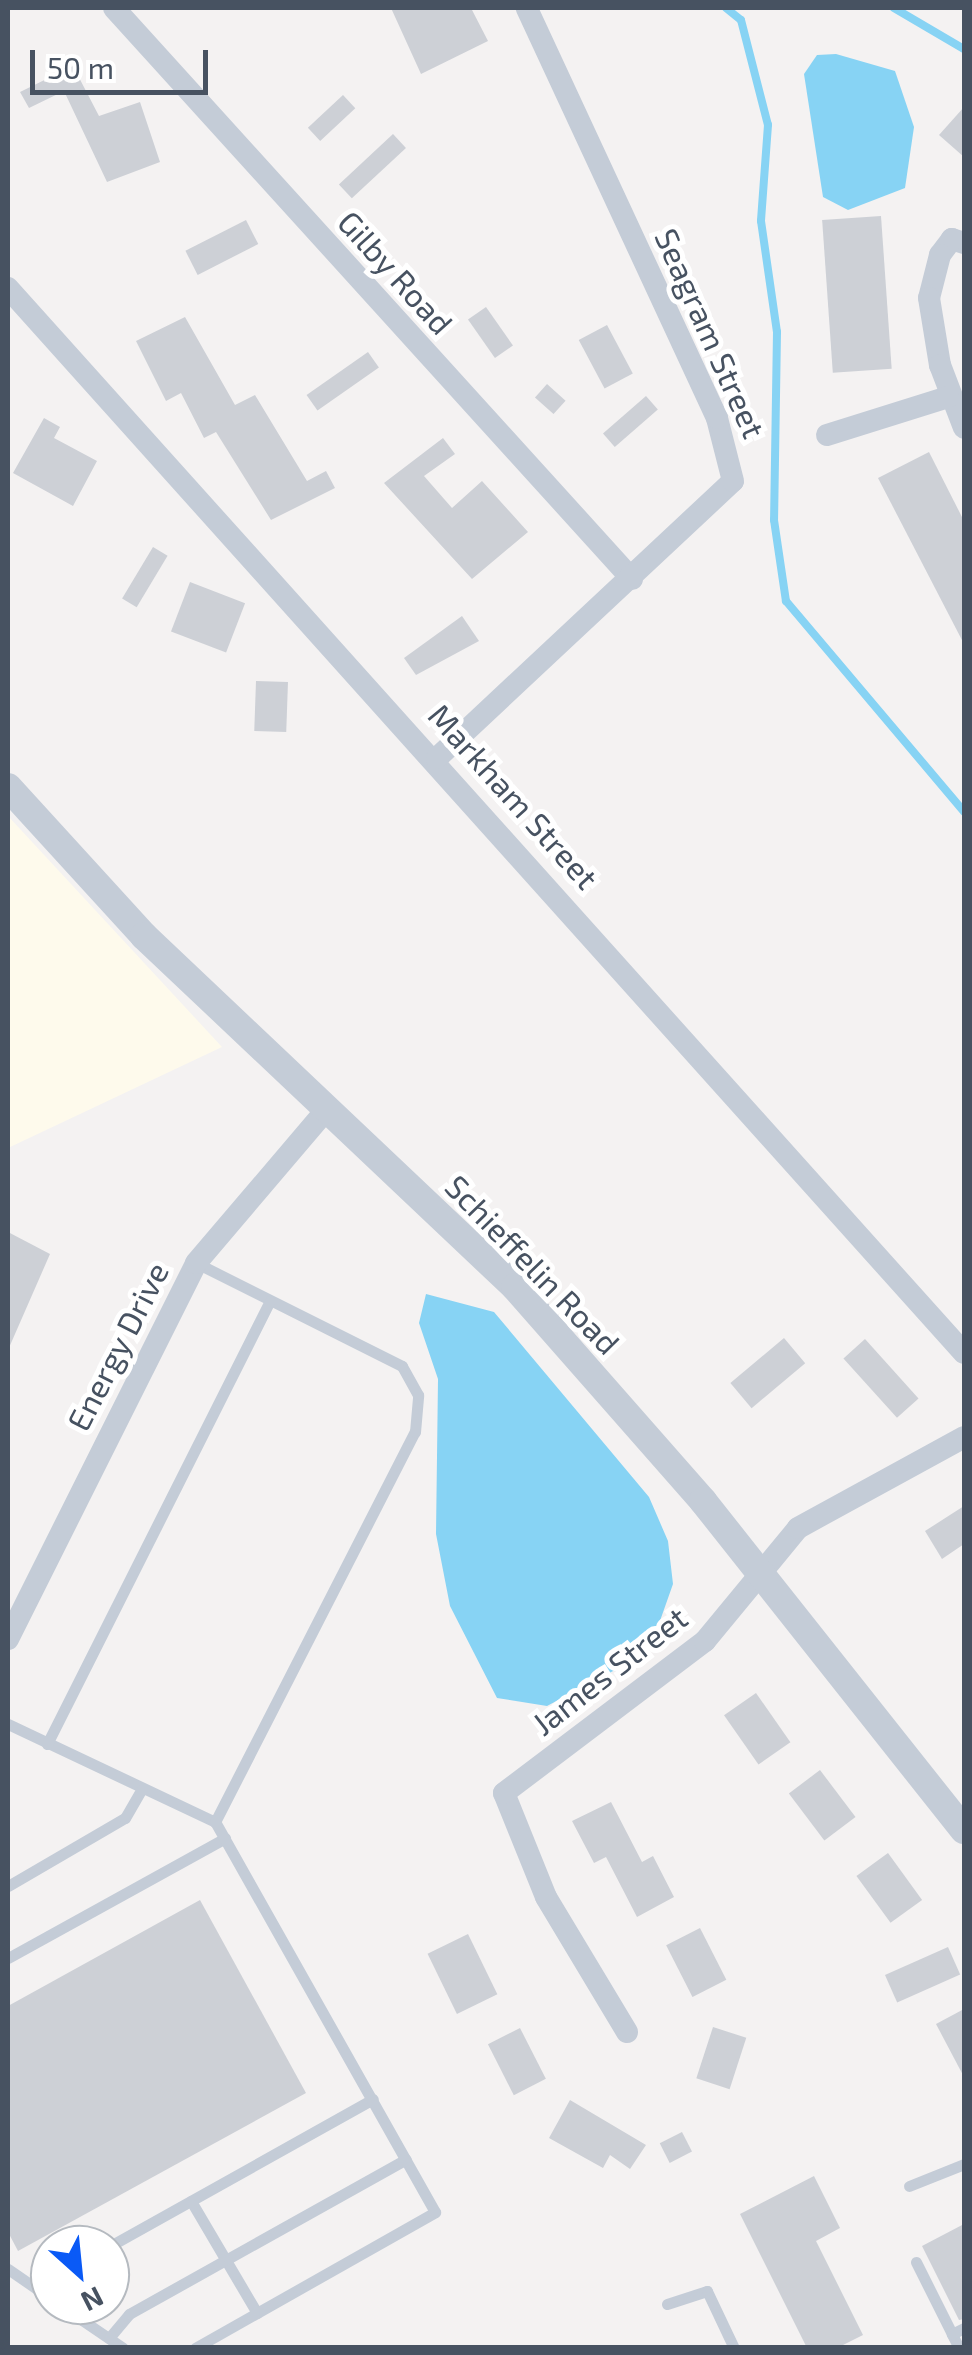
<!DOCTYPE html>
<html>
<head>
<meta charset="utf-8">
<style>
  body { margin:0 }
  #map { position:relative; width:972px; height:2355px; overflow:hidden; background:#f4f2f2; font-family:"Exo 2",sans-serif }
  div>[style] { position:absolute }
  [style*='--x'] { left:calc(var(--x)*1px); top:calc(var(--y)*1px); width:calc(var(--w)*1px); rotate:calc(var(--a)*1deg) }
  .commercial>* { inset:0; background:#fefaec }
  .water>* { inset:0; background:#87d3f4 }
  .stream>* { height:8px; margin:-4px; padding:0 4px; transform-origin:4px; border-radius:4px; background:#87d3f4 }
  .building>* { inset:0; background:#cdd0d6; transform-origin:0 0 }
  .service>* { height:11px; margin:-5.5px; padding:0 5.5px; transform-origin:5.5px; border-radius:5.5px; background:#c4ccd7 }
  .minor>* { height:22px; margin:-11px; padding:0 11px; transform-origin:11px; border-radius:11px; background:#c4ccd7 }
  .tertiary>* { height:28px; margin:-14px; padding:0 14px; transform-origin:14px; border-radius:14px; background:#c4ccd7 }
  span { translate:-50% -50%; white-space:nowrap; text-align:center; line-height:1.15; -webkit-text-stroke:10px #fff; paint-order:stroke }
  .street-label { font-size:32px; color:#475261 }
  .frame { position:absolute; inset:0; border:10px solid #475261; pointer-events:none }
  .north { position:absolute; left:30px; top:2225px; width:100px; height:100px; box-sizing:border-box; background:#fff; border:2px solid #b5bac0; border-radius:50%; rotate:153deg; font-size:28px; font-weight:700; line-height:40px; text-align:center; color:#475261 }
  .north::after { content:''; display:block; margin:auto; width:35px; height:45px; background:#0a5af6; clip-path:polygon(50% 0,100% 100%,50% 72%,0 100%) }
  .scale { position:absolute; left:30px; top:50px; width:178px; height:45px; box-sizing:border-box; border:5px solid #475261; border-top:0; padding-left:12px; font-size:30px; line-height:35px; white-space:nowrap; color:#475261; -webkit-text-stroke:8px #fff; paint-order:stroke }
</style>
</head>
<body>
<div id="map">
  <div class="commercial">
    <div style="clip-path:polygon(8px 816px,222px 1047px,8px 1148px)"></div>
  </div>
  <div class="water">
    <div style="clip-path:polygon(836px 54px,895px 71px,914px 127px,905px 188px,848px 210px,823px 197px,804px 74px,817px 55px)"></div>
    <div style="clip-path:polygon(426px 1294px,494px 1312px,649px 1497px,668px 1541px,673px 1584px,649px 1652px,547px 1706px,497px 1698px,450px 1606px,436px 1534px,438px 1379px,419px 1323px)"></div>
  </div>
  <div class="stream">
    <div style="--x:726;--y:8;--w:19;--a:39"></div>
    <div style="--x:741;--y:20;--w:108;--a:75.6"></div>
    <div style="--x:768;--y:125;--w:96;--a:94.2"></div>
    <div style="--x:761;--y:221;--w:112;--a:81.8"></div>
    <div style="--x:777;--y:332;--w:188;--a:90.9"></div>
    <div style="--x:774;--y:520;--w:82;--a:81.6"></div>
    <div style="--x:786;--y:601;--w:276;--a:49.8"></div>
    <div style="--x:894;--y:8;--w:81;--a:30.4"></div>
  </div>
  <div class="building">
    <div style="clip-path:polygon(391px 8px,471px 8px,488px 41px,421px 74px)"></div>
    <div style="clip-path:polygon(73px 66px,99px 116px,140px 102px,160px 162px,107px 182px,64px 91px,29px 108px,20px 92px)"></div>
    <div style="left:343px;top:95px;width:18px;height:48px;rotate:47deg"></div>
    <div style="clip-path:polygon(964px 107px,964px 157px,939px 135px)"></div>
    <div style="left:393px;top:134px;width:19px;height:74px;rotate:47deg"></div>
    <div style="left:881px;top:216px;width:153px;height:59px;rotate:86deg"></div>
    <div style="left:246px;top:220px;width:27px;height:68px;rotate:63deg"></div>
    <div style="left:486px;top:307px;width:47px;height:22px;rotate:55deg"></div>
    <div style="clip-path:polygon(185px 317px,235px 405px,255px 395px,307px 481px,326px 471px,335px 488px,271px 520px,216px 432px,204px 438px,181px 393px,166px 401px,136px 341px)"></div>
    <div style="left:607px;top:325px;width:55px;height:32px;rotate:62deg"></div>
    <div style="left:368px;top:352px;width:19px;height:75px;rotate:55deg"></div>
    <div style="left:547px;top:384px;width:25px;height:18px;rotate:42deg"></div>
    <div style="left:646px;top:396px;width:18px;height:57px;rotate:49deg"></div>
    <div style="clip-path:polygon(44px 418px,60px 427px,54px 438px,97px 461px,73px 506px,13px 473px)"></div>
    <div style="clip-path:polygon(443px 438px,455px 454px,424px 476px,452px 508px,482px 481px,528px 532px,472px 579px,384px 483px)"></div>
    <div style="clip-path:polygon(929px 452px,964px 521px,964px 644px,878px 478px)"></div>
    <div style="left:153px;top:547px;width:17px;height:60px;rotate:31deg"></div>
    <div style="left:190px;top:582px;width:59px;height:53px;rotate:21deg"></div>
    <div style="clip-path:polygon(462px 616px,479px 641px,416px 675px,404px 658px)"></div>
    <div style="left:256px;top:681px;width:32px;height:50px;rotate:2deg"></div>
    <div style="clip-path:polygon(8px 1232px,50px 1254px,8px 1350px)"></div>
    <div style="left:784px;top:1338px;width:33px;height:70px;rotate:50deg"></div>
    <div style="left:865px;top:1339px;width:80px;height:29px;rotate:48deg"></div>
    <div style="clip-path:polygon(964px 1506px,964px 1544px,942px 1559px,925px 1531px)"></div>
    <div style="left:756px;top:1693px;width:60px;height:39px;rotate:55deg"></div>
    <div style="left:820px;top:1770px;width:59px;height:39px;rotate:53deg"></div>
    <div style="clip-path:polygon(611px 1802px,642px 1862px,653px 1856px,674px 1897px,637px 1917px,606px 1857px,594px 1863px,572px 1821px)"></div>
    <div style="left:888px;top:1853px;width:58px;height:39px;rotate:54deg"></div>
    <div style="clip-path:polygon(200px 1900px,306px 2093px,18px 2251px,8px 2232px,8px 2006px)"></div>
    <div style="left:700px;top:1928px;width:58px;height:38px;rotate:63deg"></div>
    <div style="left:468px;top:1934px;width:67px;height:45px;rotate:64deg"></div>
    <div style="left:948px;top:1947px;width:30px;height:69px;rotate:66deg"></div>
    <div style="clip-path:polygon(964px 2009px,964px 2077px,936px 2024px)"></div>
    <div style="left:713px;top:2027px;width:35px;height:54px;rotate:18deg"></div>
    <div style="left:520px;top:2028px;width:57px;height:36px;rotate:63deg"></div>
    <div style="clip-path:polygon(570px 2100px,646px 2145px,630px 2169px,610px 2155px,603px 2168px,549px 2138px)"></div>
    <div style="left:682px;top:2132px;width:22px;height:25px;rotate:63deg"></div>
    <div style="clip-path:polygon(814px 2176px,840px 2228px,816px 2241px,863px 2335px,837px 2348px,807px 2348px,740px 2214px)"></div>
    <div style="clip-path:polygon(964px 2224px,964px 2319px,959px 2320px,922px 2246px)"></div>
  </div>
  <div class="service">
    <div style="--x:8;--y:1724;--w:229;--a:25.3"></div>
    <div style="--x:215;--y:1822;--w:438;--a:-62.9"></div>
    <div style="--x:415;--y:1432;--w:37;--a:-85"></div>
    <div style="--x:418;--y:1395;--w:33;--a:-119"></div>
    <div style="--x:402;--y:1366;--w:230;--a:-153.4"></div>
    <div style="--x:47;--y:1744;--w:496;--a:-63.3"></div>
    <div style="--x:8;--y:1886;--w:135;--a:-30.2"></div>
    <div style="--x:125;--y:1818;--w:32;--a:-60"></div>
    <div style="--x:8;--y:1958;--w:248;--a:-28.9"></div>
    <div style="--x:909;--y:2186;--w:59;--a:-21.8"></div>
    <div style="--x:191;--y:2201;--w:130;--a:59.5"></div>
    <div style="--x:110;--y:2246;--w:301;--a:-29.2"></div>
    <div style="--x:916;--y:2262;--w:80;--a:63.4"></div>
    <div style="--x:8;--y:2269;--w:51;--a:34.6"></div>
    <div style="--x:667;--y:2304;--w:42;--a:-18"></div>
    <div style="--x:707;--y:2291;--w:63;--a:64.7"></div>
    <div style="--x:60;--y:2305;--w:76;--a:34.3"></div>
    <div style="--x:109;--y:2338;--w:31;--a:-50"></div>
    <div style="--x:129;--y:2314;--w:317;--a:-29.2"></div>
    <div style="--x:195;--y:2348;--w:276;--a:-29.5"></div>
    <div style="--x:435;--y:2212;--w:448;--a:-119.4"></div>
    <div style="--x:959;--y:2348;--w:16;--a:-117"></div>
    <div style="--x:952;--y:2334;--w:13;--a:-27"></div>
  </div>
  <div class="minor">
    <div style="--x:114;--y:8;--w:771;--a:47.79"></div>
    <div style="--x:964;--y:243;--w:13;--a:-162"></div>
    <div style="--x:952;--y:239;--w:20;--a:127"></div>
    <div style="--x:940;--y:255;--w:44;--a:104.3"></div>
    <div style="--x:929;--y:298;--w:68;--a:80.7"></div>
    <div style="--x:940;--y:365;--w:67;--a:69.1"></div>
    <div style="--x:8;--y:288;--w:1431;--a:48.09"></div>
    <div style="--x:827;--y:435;--w:127;--a:-17.4"></div>
    <div style="--x:437;--y:758;--w:405;--a:-43.1"></div>
    <div style="--x:733;--y:481;--w:65;--a:-104.3"></div>
    <div style="--x:717;--y:418;--w:452;--a:-114.9"></div>
    <div style="--x:8;--y:1639;--w:420;--a:-63.4"></div>
    <div style="--x:196;--y:1263;--w:202;--a:-49.6"></div>
    <div style="--x:627;--y:2032;--w:157;--a:-121"></div>
    <div style="--x:546;--y:1897;--w:112;--a:-112"></div>
    <div style="--x:504;--y:1793;--w:252;--a:-37.1"></div>
    <div style="--x:705;--y:1641;--w:146;--a:-50.5"></div>
    <div style="--x:798;--y:1528;--w:189;--a:-28.7"></div>
  </div>
  <div class="tertiary">
    <div style="--x:8;--y:787;--w:202;--a:47.6"></div>
    <div style="--x:144;--y:936;--w:511;--a:43.41"></div>
    <div style="--x:515;--y:1287;--w:285;--a:48.7"></div>
    <div style="--x:703;--y:1501;--w:420;--a:51.6"></div>
  </div>
  <div class="street-label">
    <span style="left:396px;top:272px;rotate:48deg">Gilby Road</span>
    <span style="left:711px;top:333px;rotate:66deg">Seagram Street</span>
    <span style="left:514px;top:796px;rotate:48deg">Markham Street</span>
    <span style="left:533px;top:1264px;rotate:46deg">Schieffelin Road</span>
    <span style="left:117px;top:1346px;rotate:-63deg">Energy Drive</span>
    <span style="left:609px;top:1670px;rotate:-38deg">James Street</span>
  </div>
  <div class="frame"></div>
  <div class="north">N</div>
  <div class="scale">50 m</div>
</div>
</body>
</html>
